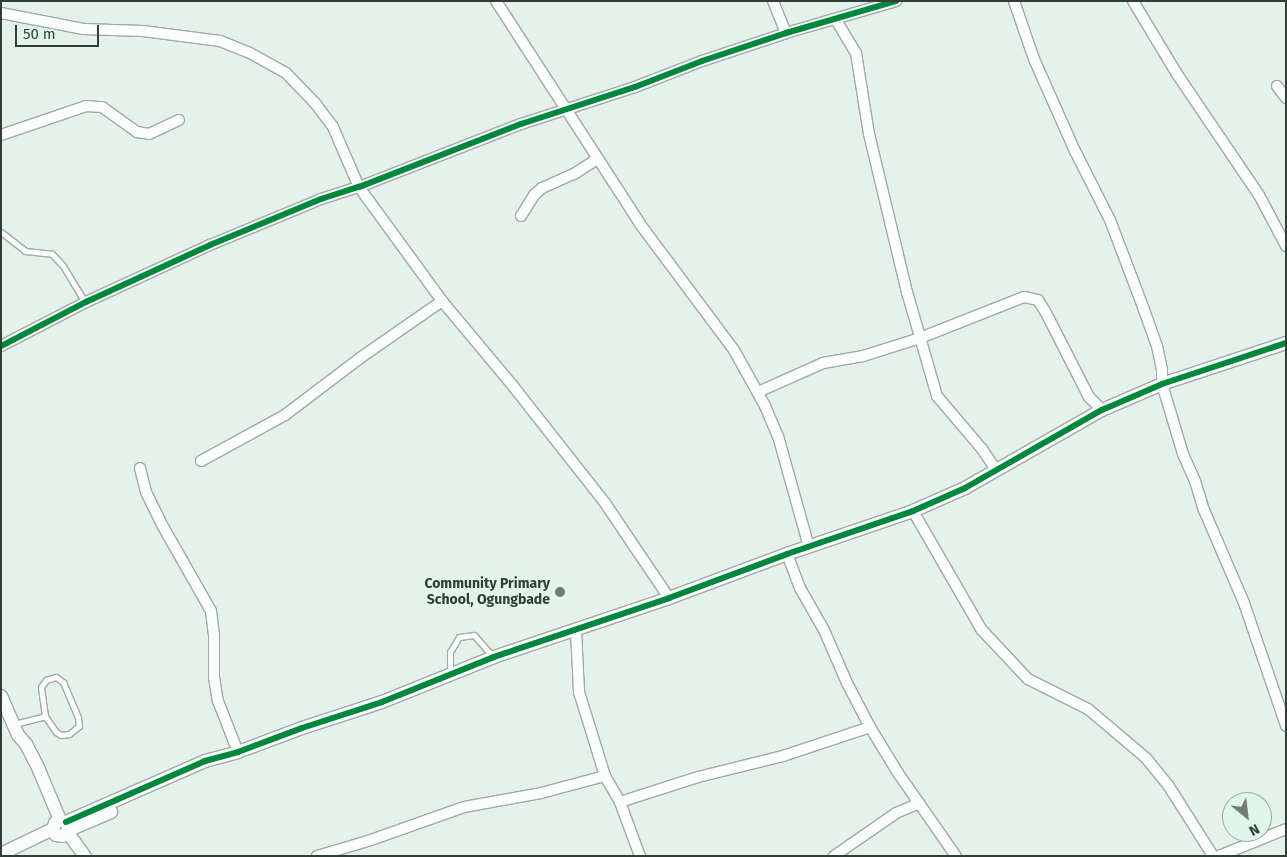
<!DOCTYPE html>
<html>
<head>
<meta charset="utf-8">
<style>
  body { margin:0 }
  #map { position:relative; width:1287px; height:857px; overflow:hidden; background:#e5f1eb; font-family:"Fira Sans",sans-serif }
  div>[style] { position:absolute }
  [style*='--x'] { left:calc(var(--x)*1px); top:calc(var(--y)*1px); width:calc(var(--w)*1px); rotate:calc(var(--a)*1deg) }
  .roads { filter:drop-shadow(1px 0 #a0a9a5) drop-shadow(-1px 0 #a0a9a5) drop-shadow(0 1px #a0a9a5) drop-shadow(0 -1px #a0a9a5) }
  .service>* { height:5px; margin:-2.5px; padding:0 2.5px; transform-origin:2.5px; border-radius:2.5px; background:#fbfdfc }
  .minor>* { height:10px; margin:-5px; padding:0 5px; transform-origin:5px; border-radius:5px; background:#fbfdfc }
  .tertiary>* { height:12px; margin:-6px; padding:0 6px; transform-origin:6px; border-radius:6px; background:#fbfdfc }
  .cycleway>* { height:6px; margin:-3px; padding:0 3px; transform-origin:3px; border-radius:3px; background:#00873e }
  .dots>* { width:14px; height:14px; translate:-50% -50%; box-sizing:border-box; border:2px solid #dff7eb; border-radius:50% }
  span { translate:-50% -50%; white-space:nowrap; text-align:center; line-height:1.15; -webkit-text-stroke:4px #dff7eb; paint-order:stroke }
  .poi-label { font-size:14px; color:#333d38; font-weight:700 }
  .right { translate:-100% -50%; text-align:right }
  .frame { position:absolute; inset:0; border:2px solid #333d38; pointer-events:none }
  .north { position:absolute; left:1222px; top:792px; width:50px; height:50px; box-sizing:border-box; background:#dff7eb; border:1px solid #9aada3; border-radius:50%; rotate:151deg; font-size:14px; font-weight:700; line-height:20px; text-align:center; color:#333d38 }
  .north::after { content:''; display:block; margin:auto; width:18px; height:22px; background:#717c77; clip-path:polygon(50% 0,100% 100%,50% 72%,0 100%) }
  .scale { position:absolute; left:15px; top:25px; width:84px; height:22px; box-sizing:border-box; border:2px solid #333d38; border-top:0; padding-left:6px; font-size:15px; line-height:18px; white-space:nowrap; color:#333d38; -webkit-text-stroke:4px #dff7eb; paint-order:stroke }
</style>
</head>
<body>
<div id="map">
  <div class="roads">
    <div class="service">
      <div style="--x:1;--y:232;--w:31;--a:38"></div>
      <div style="--x:25;--y:251;--w:27;--a:6"></div>
      <div style="--x:52;--y:254;--w:16;--a:47"></div>
      <div style="--x:63;--y:266;--w:42;--a:58.6"></div>
      <div style="--x:450;--y:674;--w:22;--a:-90"></div>
      <div style="--x:450;--y:652;--w:17;--a:-59"></div>
      <div style="--x:459;--y:637;--w:15;--a:-8"></div>
      <div style="--x:474;--y:635;--w:29;--a:49"></div>
      <div style="--x:56;--y:677;--w:9;--a:36"></div>
      <div style="--x:63;--y:682;--w:38;--a:67"></div>
      <div style="--x:78;--y:717;--w:9;--a:84"></div>
      <div style="--x:79;--y:726;--w:13;--a:141"></div>
      <div style="--x:69;--y:734;--w:8;--a:173"></div>
      <div style="--x:61;--y:735;--w:6;--a:-149"></div>
      <div style="--x:56;--y:732;--w:19;--a:-125"></div>
      <div style="--x:45;--y:716;--w:29;--a:-98"></div>
      <div style="--x:41;--y:687;--w:9;--a:-54"></div>
      <div style="--x:46;--y:680;--w:10;--a:-17"></div>
      <div style="--x:14;--y:724;--w:32;--a:-14"></div>
    </div>
    <div class="minor">
      <div style="--x:496;--y:1;--w:265;--a:57.1"></div>
      <div style="--x:640;--y:224;--w:157;--a:53.3"></div>
      <div style="--x:734;--y:350;--w:64;--a:61"></div>
      <div style="--x:765;--y:406;--w:33;--a:67"></div>
      <div style="--x:778;--y:436;--w:115;--a:74.4"></div>
      <div style="--x:773;--y:1;--w:35;--a:68"></div>
      <div style="--x:1014;--y:1;--w:61;--a:71"></div>
      <div style="--x:1034;--y:59;--w:101;--a:66"></div>
      <div style="--x:1075;--y:151;--w:77;--a:63.1"></div>
      <div style="--x:1110;--y:220;--w:93;--a:69.2"></div>
      <div style="--x:1143;--y:307;--w:41;--a:70.3"></div>
      <div style="--x:1157;--y:346;--w:24;--a:78"></div>
      <div style="--x:1162;--y:369;--w:15;--a:90"></div>
      <div style="--x:1162;--y:384;--w:73;--a:73.3"></div>
      <div style="--x:1183;--y:454;--w:30;--a:66"></div>
      <div style="--x:1195;--y:481;--w:30;--a:73"></div>
      <div style="--x:1204;--y:510;--w:101;--a:66.7"></div>
      <div style="--x:1244;--y:603;--w:130;--a:71.1"></div>
      <div style="--x:1133;--y:1;--w:85;--a:58.9"></div>
      <div style="--x:1177;--y:74;--w:146;--a:55.9"></div>
      <div style="--x:1259;--y:195;--w:58;--a:62.1"></div>
      <div style="--x:1;--y:13;--w:84;--a:11"></div>
      <div style="--x:83;--y:29;--w:60;--a:1.9"></div>
      <div style="--x:143;--y:31;--w:78;--a:7.4"></div>
      <div style="--x:220;--y:41;--w:32;--a:22"></div>
      <div style="--x:250;--y:53;--w:41;--a:29.1"></div>
      <div style="--x:286;--y:73;--w:42;--a:46"></div>
      <div style="--x:315;--y:103;--w:30;--a:53"></div>
      <div style="--x:333;--y:127;--w:65;--a:66.6"></div>
      <div style="--x:359;--y:187;--w:141;--a:53.9"></div>
      <div style="--x:442;--y:301;--w:111;--a:50.1"></div>
      <div style="--x:513;--y:386;--w:149;--a:51.8"></div>
      <div style="--x:605;--y:503;--w:115;--a:56"></div>
      <div style="--x:836;--y:20;--w:39;--a:59"></div>
      <div style="--x:856;--y:53;--w:82;--a:80.9"></div>
      <div style="--x:869;--y:134;--w:163;--a:76.5"></div>
      <div style="--x:907;--y:292;--w:108;--a:73.9"></div>
      <div style="--x:937;--y:396;--w:70;--a:49.7"></div>
      <div style="--x:982;--y:449;--w:25;--a:56"></div>
      <div style="--x:1277;--y:86;--w:15;--a:53"></div>
      <div style="--x:1;--y:135;--w:90;--a:-18.8"></div>
      <div style="--x:86;--y:106;--w:16;--a:4"></div>
      <div style="--x:102;--y:107;--w:43;--a:35.5"></div>
      <div style="--x:137;--y:132;--w:12;--a:9"></div>
      <div style="--x:149;--y:134;--w:33;--a:-25"></div>
      <div style="--x:521;--y:216;--w:25;--a:-58"></div>
      <div style="--x:534;--y:195;--w:11;--a:-41"></div>
      <div style="--x:542;--y:188;--w:35;--a:-24"></div>
      <div style="--x:574;--y:174;--w:27;--a:-33"></div>
      <div style="--x:1;--y:346;--w:96;--a:-27.4"></div>
      <div style="--x:86;--y:302;--w:136;--a:-24.7"></div>
      <div style="--x:210;--y:245;--w:120;--a:-22.5"></div>
      <div style="--x:321;--y:199;--w:40;--a:-18"></div>
      <div style="--x:359;--y:187;--w:174;--a:-21.3"></div>
      <div style="--x:521;--y:124;--w:120;--a:-18"></div>
      <div style="--x:635;--y:87;--w:72;--a:-21.2"></div>
      <div style="--x:702;--y:61;--w:89;--a:-18.4"></div>
      <div style="--x:786;--y:33;--w:115;--a:-16.2"></div>
      <div style="--x:758;--y:392;--w:71;--a:-24"></div>
      <div style="--x:823;--y:363;--w:41;--a:-9.9"></div>
      <div style="--x:863;--y:356;--w:60;--a:-17.5"></div>
      <div style="--x:920;--y:338;--w:112;--a:-21.5"></div>
      <div style="--x:1024;--y:297;--w:14;--a:12"></div>
      <div style="--x:1038;--y:300;--w:13;--a:58"></div>
      <div style="--x:1045;--y:311;--w:97;--a:62.9"></div>
      <div style="--x:1089;--y:397;--w:18;--a:45"></div>
      <div style="--x:201;--y:461;--w:96;--a:-28.7"></div>
      <div style="--x:285;--y:415;--w:94;--a:-37.2"></div>
      <div style="--x:360;--y:358;--w:100;--a:-34.8"></div>
      <div style="--x:140;--y:468;--w:25;--a:76"></div>
      <div style="--x:146;--y:492;--w:34;--a:64"></div>
      <div style="--x:161;--y:523;--w:101;--a:60.4"></div>
      <div style="--x:211;--y:611;--w:24;--a:83"></div>
      <div style="--x:214;--y:635;--w:42;--a:90"></div>
      <div style="--x:214;--y:677;--w:24;--a:81"></div>
      <div style="--x:218;--y:701;--w:55;--a:68.6"></div>
      <div style="--x:913;--y:511;--w:136;--a:60"></div>
      <div style="--x:981;--y:629;--w:69;--a:46.8"></div>
      <div style="--x:1028;--y:679;--w:67;--a:26.6"></div>
      <div style="--x:1088;--y:709;--w:76;--a:40.2"></div>
      <div style="--x:1146;--y:758;--w:35;--a:51"></div>
      <div style="--x:1168;--y:785;--w:84;--a:57.6"></div>
      <div style="--x:787;--y:554;--w:36;--a:69"></div>
      <div style="--x:800;--y:588;--w:48;--a:60.3"></div>
      <div style="--x:824;--y:630;--w:58;--a:66.5"></div>
      <div style="--x:847;--y:683;--w:50;--a:62.4"></div>
      <div style="--x:870;--y:727;--w:54;--a:58.7"></div>
      <div style="--x:898;--y:773;--w:101;--a:55.1"></div>
      <div style="--x:576;--y:630;--w:62;--a:87.2"></div>
      <div style="--x:579;--y:692;--w:88;--a:72.8"></div>
      <div style="--x:605;--y:776;--w:30;--a:60"></div>
      <div style="--x:620;--y:802;--w:58;--a:69.7"></div>
      <div style="--x:620;--y:802;--w:82;--a:-17.8"></div>
      <div style="--x:698;--y:777;--w:88;--a:-13.9"></div>
      <div style="--x:783;--y:756;--w:92;--a:-18.4"></div>
      <div style="--x:317;--y:856;--w:53;--a:-16.4"></div>
      <div style="--x:368;--y:841;--w:102;--a:-19.5"></div>
      <div style="--x:464;--y:807;--w:78;--a:-10.3"></div>
      <div style="--x:541;--y:793;--w:66;--a:-14.9"></div>
      <div style="--x:834;--y:856;--w:75;--a:-34.7"></div>
      <div style="--x:896;--y:813;--w:25;--a:-23"></div>
      <div style="--x:1219;--y:856;--w:72;--a:-21.9"></div>
    </div>
    <div class="tertiary">
      <div style="--x:1;--y:696;--w:43;--a:66.4"></div>
      <div style="--x:18;--y:735;--w:12;--a:48"></div>
      <div style="--x:26;--y:744;--w:29;--a:63"></div>
      <div style="--x:39;--y:770;--w:54;--a:67.2"></div>
      <div style="--x:60;--y:820;--w:9;--a:27"></div>
      <div style="--x:68;--y:824;--w:6;--a:81"></div>
      <div style="--x:69;--y:830;--w:8;--a:135"></div>
      <div style="--x:63;--y:836;--w:7;--a:-172"></div>
      <div style="--x:56;--y:835;--w:7;--a:-117"></div>
      <div style="--x:53;--y:829;--w:6;--a:-72"></div>
      <div style="--x:55;--y:823;--w:6;--a:-31"></div>
      <div style="--x:66;--y:822;--w:152;--a:-23.7"></div>
      <div style="--x:205;--y:761;--w:34;--a:-15"></div>
      <div style="--x:238;--y:752;--w:68;--a:-20.6"></div>
      <div style="--x:302;--y:728;--w:84;--a:-18"></div>
      <div style="--x:382;--y:702;--w:121;--a:-21.9"></div>
      <div style="--x:494;--y:657;--w:185;--a:-18.6"></div>
      <div style="--x:669;--y:598;--w:126;--a:-20.4"></div>
      <div style="--x:787;--y:554;--w:133;--a:-18.8"></div>
      <div style="--x:913;--y:511;--w:57;--a:-23.9"></div>
      <div style="--x:965;--y:488;--w:158;--a:-29.7"></div>
      <div style="--x:1102;--y:410;--w:65;--a:-23.4"></div>
      <div style="--x:1162;--y:384;--w:131;--a:-18.3"></div>
      <div style="--x:69;--y:830;--w:46;--a:-23.2"></div>
      <div style="--x:68;--y:833;--w:29;--a:54"></div>
      <div style="--x:1;--y:854;--w:58;--a:-25.7"></div>
    </div>
  </div>
  <div class="cycleway">
    <div style="--x:1;--y:346;--w:96;--a:-27.4"></div>
    <div style="--x:86;--y:302;--w:136;--a:-24.7"></div>
    <div style="--x:210;--y:245;--w:120;--a:-22.5"></div>
    <div style="--x:321;--y:199;--w:40;--a:-18"></div>
    <div style="--x:359;--y:187;--w:174;--a:-21.3"></div>
    <div style="--x:521;--y:124;--w:120;--a:-18"></div>
    <div style="--x:635;--y:87;--w:72;--a:-21.2"></div>
    <div style="--x:702;--y:61;--w:89;--a:-18.4"></div>
    <div style="--x:786;--y:33;--w:115;--a:-16.2"></div>
    <div style="--x:66;--y:822;--w:152;--a:-23.7"></div>
    <div style="--x:205;--y:761;--w:34;--a:-15"></div>
    <div style="--x:238;--y:752;--w:68;--a:-20.6"></div>
    <div style="--x:302;--y:728;--w:84;--a:-18"></div>
    <div style="--x:382;--y:702;--w:121;--a:-21.9"></div>
    <div style="--x:494;--y:657;--w:185;--a:-18.6"></div>
    <div style="--x:669;--y:598;--w:126;--a:-20.4"></div>
    <div style="--x:787;--y:554;--w:133;--a:-18.8"></div>
    <div style="--x:913;--y:511;--w:57;--a:-23.9"></div>
    <div style="--x:965;--y:488;--w:158;--a:-29.7"></div>
    <div style="--x:1102;--y:410;--w:65;--a:-23.4"></div>
    <div style="--x:1162;--y:384;--w:131;--a:-18.3"></div>
  </div>
  <div class="dots">
    <div style="left:560px;top:592px;background:#717c77"></div>
  </div>
  <div class="poi-label">
    <span class="right" style="left:550px;top:592px">Community Primary<br>School, Ogungbade</span>
  </div>
  <div class="frame"></div>
  <div class="north">N</div>
  <div class="scale">50 m</div>
</div>
</body>
</html>
